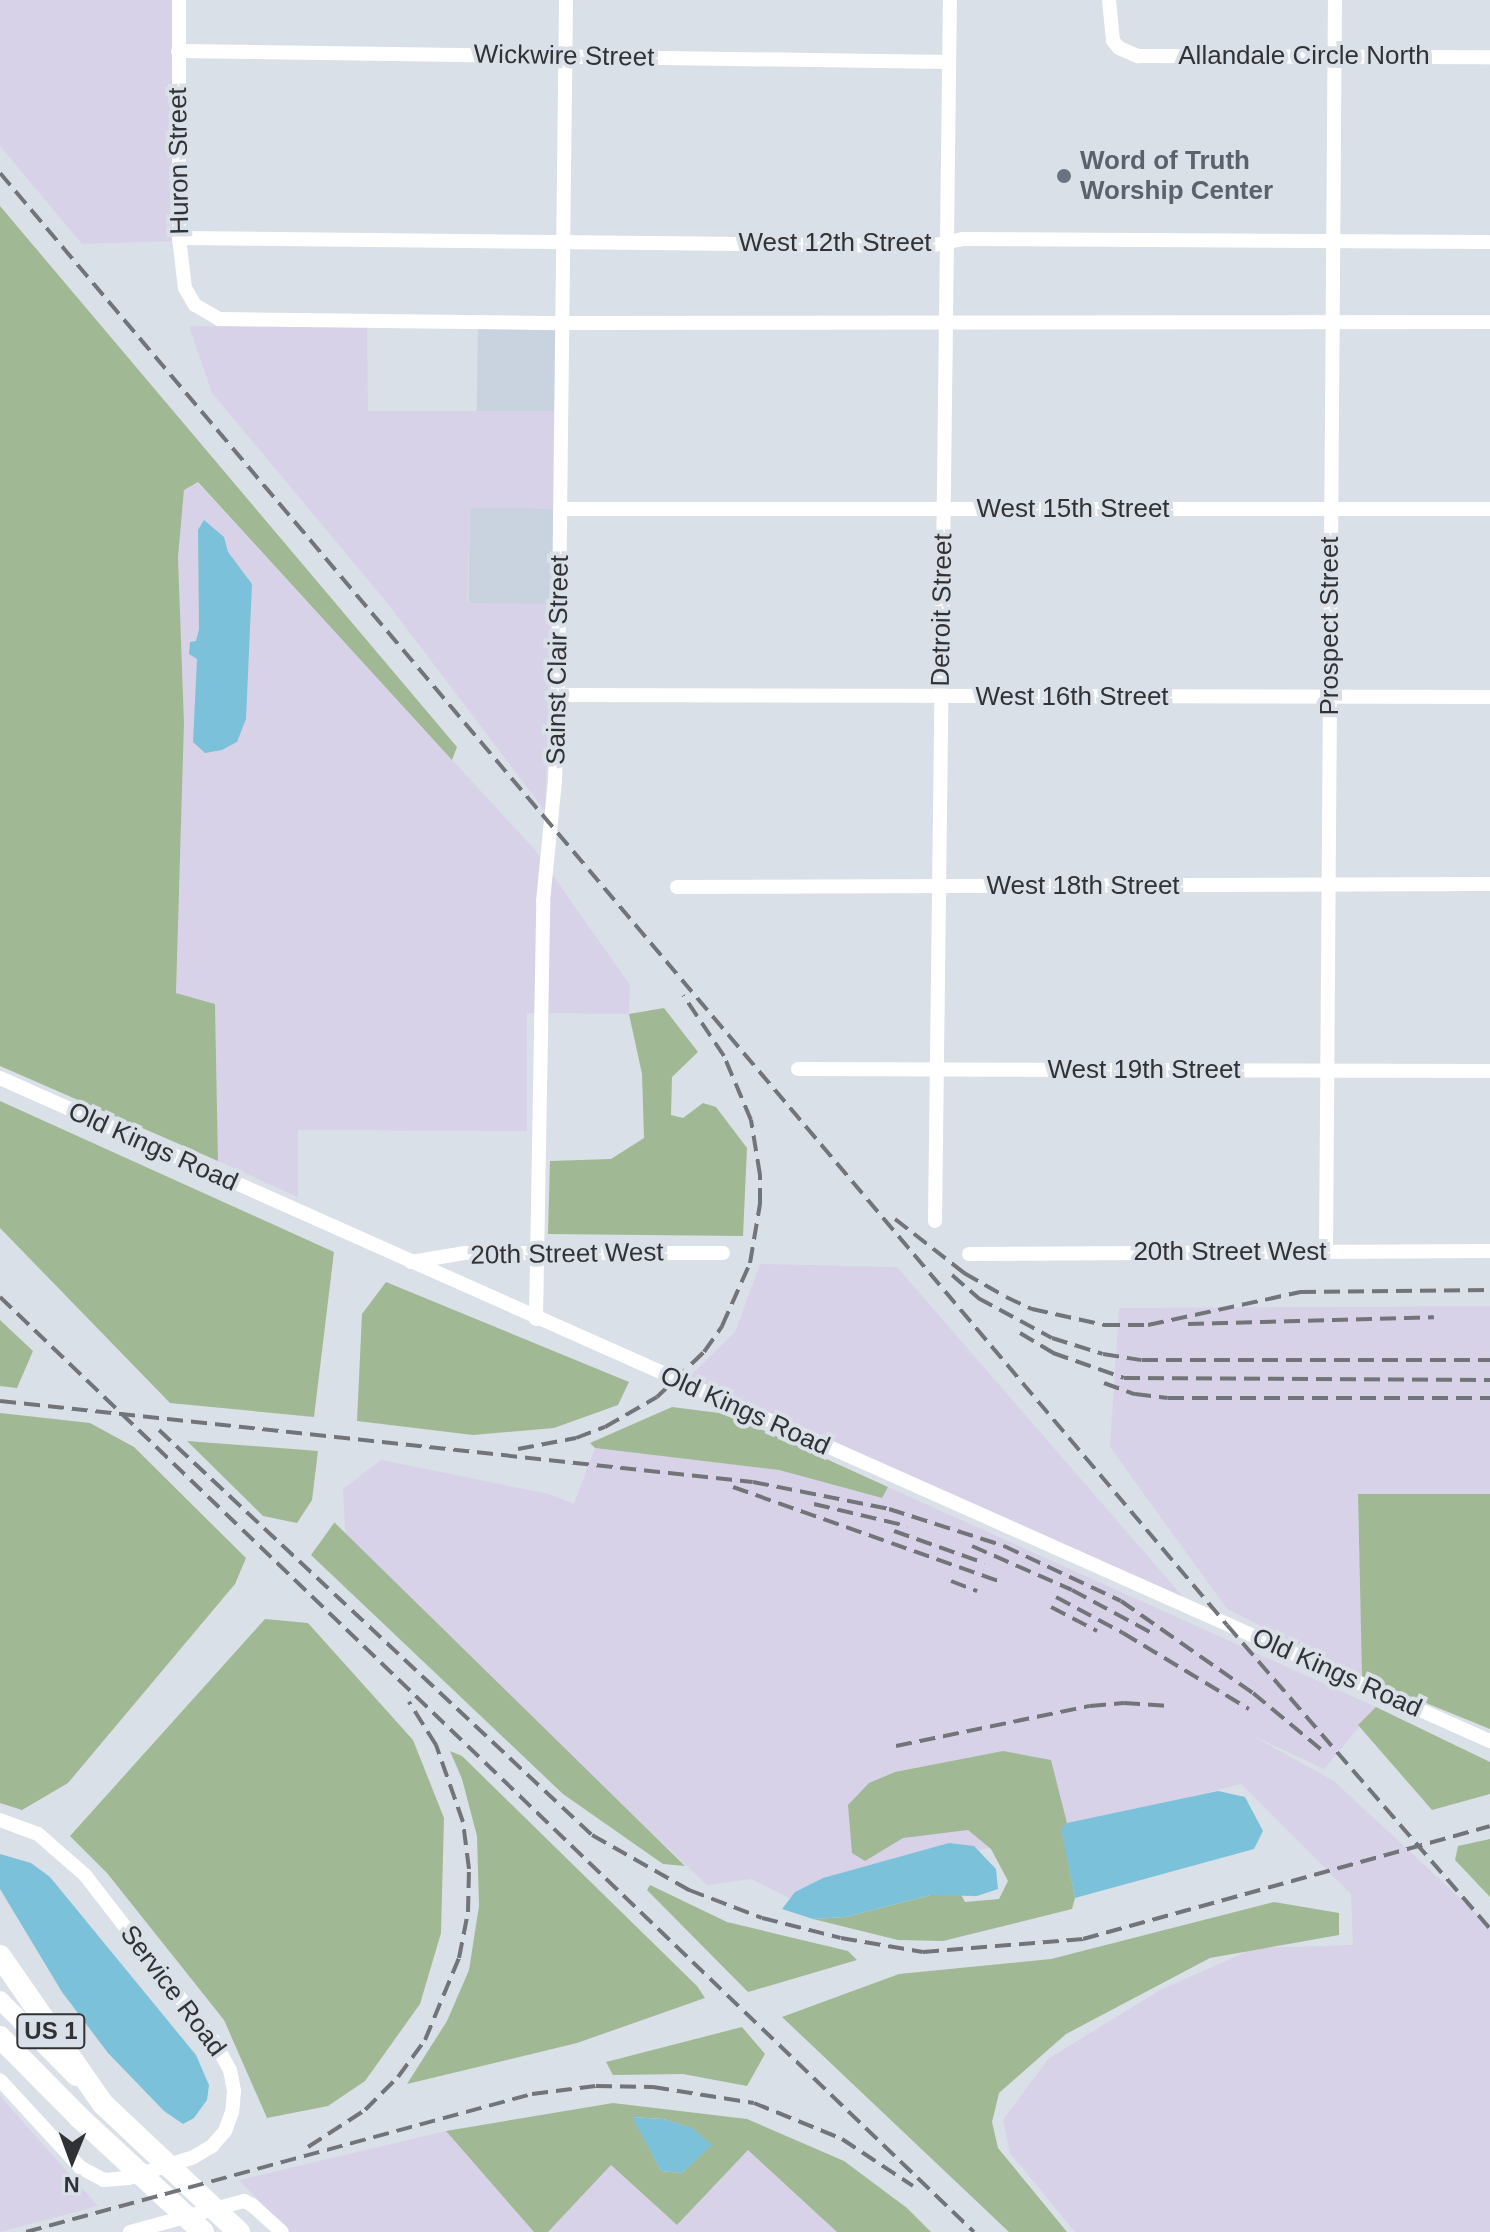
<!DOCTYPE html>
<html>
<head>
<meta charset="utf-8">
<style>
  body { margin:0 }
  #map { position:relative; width:1490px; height:2232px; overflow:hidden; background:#dae0e7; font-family:Arial,sans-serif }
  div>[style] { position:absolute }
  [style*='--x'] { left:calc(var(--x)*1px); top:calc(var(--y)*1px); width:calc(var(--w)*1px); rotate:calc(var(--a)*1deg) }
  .built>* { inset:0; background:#c9d3df; transform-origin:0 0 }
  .industrial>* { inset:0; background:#d7d2e8 }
  .green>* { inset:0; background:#a1b895 }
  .water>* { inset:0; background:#7cc1da }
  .minor>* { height:14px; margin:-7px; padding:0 7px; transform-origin:7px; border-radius:7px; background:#fff }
  .major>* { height:18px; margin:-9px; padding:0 9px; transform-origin:9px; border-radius:9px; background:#fff }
  .highway>* { height:22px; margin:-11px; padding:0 11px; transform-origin:11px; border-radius:11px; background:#fff }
  .rail>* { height:4px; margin-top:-2px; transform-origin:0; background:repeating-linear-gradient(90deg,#717479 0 16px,transparent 0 24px) }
  .dots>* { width:22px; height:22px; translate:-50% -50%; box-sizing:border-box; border:4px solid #dae0e7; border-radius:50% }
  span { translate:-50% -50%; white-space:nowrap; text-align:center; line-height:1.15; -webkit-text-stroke:8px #dae0e7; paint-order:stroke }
  .shield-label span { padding:2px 6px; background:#dae0e7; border:2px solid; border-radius:6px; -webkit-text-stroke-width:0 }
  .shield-label { font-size:24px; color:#303235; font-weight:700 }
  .street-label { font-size:26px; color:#303235 }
  .worship-label { font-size:26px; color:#5b616d; font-weight:700 }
  .left { translate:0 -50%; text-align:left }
  .north { position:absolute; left:32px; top:2120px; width:80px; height:80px; -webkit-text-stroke:6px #dae0e7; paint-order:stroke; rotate:181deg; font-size:22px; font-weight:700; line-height:32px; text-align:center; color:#303235 }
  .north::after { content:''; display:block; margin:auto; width:28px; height:36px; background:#303235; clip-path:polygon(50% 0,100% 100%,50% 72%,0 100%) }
</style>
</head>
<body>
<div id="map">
  <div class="built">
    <div style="left:478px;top:327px;width:78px;height:84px;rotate:1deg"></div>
    <div style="left:470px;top:507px;width:84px;height:97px;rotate:1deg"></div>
  </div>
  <div class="industrial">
    <div style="clip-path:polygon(0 0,175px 0,173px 241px,82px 244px,0 146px)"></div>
    <div style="clip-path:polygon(189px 326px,367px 327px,368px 411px,555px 411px,554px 508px,470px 508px,467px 603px,552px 604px,545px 811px,388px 604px,212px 393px)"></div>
    <div style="clip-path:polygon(197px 482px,535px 850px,630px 985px,629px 1014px,527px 1013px,527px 1131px,298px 1130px,298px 1197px,218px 1161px,215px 1004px,176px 993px,184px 723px,178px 557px,184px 490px)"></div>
    <div style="clip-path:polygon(760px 1264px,897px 1267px,1185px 1599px,687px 1379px,735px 1332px)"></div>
    <div style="clip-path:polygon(1490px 1306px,1490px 1494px,1358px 1494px,1362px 1677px,1227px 1609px,1110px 1447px,1119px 1308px)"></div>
    <div style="clip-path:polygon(595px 1448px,779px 1470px,881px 1498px,888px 1487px,1376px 1707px,1324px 1769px,1251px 1735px,1334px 1781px,1490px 1926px,1490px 2232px,1075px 2232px,1010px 2153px,1003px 2120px,1048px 2059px,1160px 1990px,1255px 1948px,1353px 1945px,1351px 1894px,1241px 1784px,789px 1898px,751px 1879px,707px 1885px,346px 1543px,343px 1489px,381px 1460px,549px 1494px,574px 1504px)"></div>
    <div style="clip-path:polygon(0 2096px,98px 2206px,0 2232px)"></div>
    <div style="clip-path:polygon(446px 2131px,534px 2232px,289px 2232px,239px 2180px)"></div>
    <div style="clip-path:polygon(748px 2150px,837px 2232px,548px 2232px,611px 2165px,677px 2225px)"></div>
  </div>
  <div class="green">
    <div style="clip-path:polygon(0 206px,457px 747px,452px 760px,198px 482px,184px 490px,178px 557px,184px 723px,176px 993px,215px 1004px,218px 1161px,0 1066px)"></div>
    <div style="clip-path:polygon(664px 1008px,698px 1052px,672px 1077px,671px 1115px,683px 1118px,703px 1103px,716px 1107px,747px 1148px,743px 1236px,548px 1234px,550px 1161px,611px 1159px,644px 1138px,642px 1074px,629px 1014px)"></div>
    <div style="clip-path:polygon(0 1101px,334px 1252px,314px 1417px,170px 1403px,0 1228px)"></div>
    <div style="clip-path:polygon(386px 1282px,629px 1382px,618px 1405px,554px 1428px,473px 1435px,357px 1421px,362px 1314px)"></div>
    <div style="clip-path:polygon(0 1320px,33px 1351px,17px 1388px,0 1386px)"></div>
    <div style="clip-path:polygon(672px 1407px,727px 1414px,888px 1487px,882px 1498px,779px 1470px,595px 1448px,590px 1443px)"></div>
    <div style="clip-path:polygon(0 1413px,90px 1423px,134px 1447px,246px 1558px,235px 1584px,68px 1783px,22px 1810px,0 1803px)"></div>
    <div style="clip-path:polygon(187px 1441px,318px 1451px,312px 1500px,297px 1523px,263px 1516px)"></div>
    <div style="clip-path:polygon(1358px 1494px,1490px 1494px,1490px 1729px,1362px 1677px)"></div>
    <div style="clip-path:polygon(334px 1523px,335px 1523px,685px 1866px,663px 1864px,563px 1794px,311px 1555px)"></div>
    <div style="clip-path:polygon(265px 1619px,308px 1623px,413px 1740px,444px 1818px,441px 1933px,420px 2004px,365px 2081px,328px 2106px,267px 2118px,224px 2020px,107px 1873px,70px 1836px)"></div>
    <div style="clip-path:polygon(1376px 1707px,1490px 1762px,1490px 1794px,1432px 1810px,1358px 1725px)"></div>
    <div style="clip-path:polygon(450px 1751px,462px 1756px,697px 1986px,705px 1998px,577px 2043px,407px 2084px,447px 2021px,469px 1970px,479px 1906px,477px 1836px,462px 1779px)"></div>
    <div style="clip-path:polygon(1003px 1751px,1051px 1760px,1067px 1823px,1062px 1830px,1075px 1898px,1072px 1909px,943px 1941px,898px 1940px,813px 1919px,846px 1917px,931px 1895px,960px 1893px,965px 1902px,999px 1899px,1008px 1881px,991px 1849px,968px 1830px,903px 1838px,865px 1861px,852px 1853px,848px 1805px,869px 1783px,895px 1772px)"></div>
    <div style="clip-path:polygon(1490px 1839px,1490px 1897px,1455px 1860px,1458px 1846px)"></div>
    <div style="clip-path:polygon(650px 1885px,727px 1922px,848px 1951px,857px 1960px,748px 1992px,647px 1890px)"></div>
    <div style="clip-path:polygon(1274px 1902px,1339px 1913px,1339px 1935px,1210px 1958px,1066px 2034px,999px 2093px,992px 2122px,998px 2148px,1067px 2232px,1009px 2232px,782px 2017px,899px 1974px,1051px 1959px)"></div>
    <div style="clip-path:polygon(742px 2027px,765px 2054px,747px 2086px,683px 2074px,613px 2075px,606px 2062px)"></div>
    <div style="clip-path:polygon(evenodd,613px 2103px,747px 2119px,844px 2161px,907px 2208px,931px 2232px,837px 2232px,748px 2150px,677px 2225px,611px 2165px,548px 2232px,534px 2232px,446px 2131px,613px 2103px,633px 2117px,663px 2119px,691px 2128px,711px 2145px,682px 2173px,661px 2171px,633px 2117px)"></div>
  </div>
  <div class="water">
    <div style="clip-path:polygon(204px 520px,224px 537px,228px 552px,252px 584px,246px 719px,237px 742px,222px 750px,205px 753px,193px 742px,197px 659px,189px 654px,190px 642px,196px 641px,199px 629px,198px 530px)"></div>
    <div style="clip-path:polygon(1218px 1791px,1245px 1797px,1263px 1831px,1254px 1849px,1075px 1898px,1061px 1829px,1067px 1823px)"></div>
    <div style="clip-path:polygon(949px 1843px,974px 1846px,996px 1869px,998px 1889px,977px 1896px,931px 1895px,846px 1917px,813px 1919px,782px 1909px,795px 1892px,823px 1878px)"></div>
    <div style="clip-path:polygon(0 1854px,31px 1863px,50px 1877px,196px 2055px,209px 2085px,207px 2100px,194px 2118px,183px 2124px,164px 2111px,108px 2053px,62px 1992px,0 1889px)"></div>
    <div style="clip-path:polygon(632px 2117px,663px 2119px,692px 2128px,712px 2145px,682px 2173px,661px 2171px)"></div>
  </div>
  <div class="minor">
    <div style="--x:179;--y:0;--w:238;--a:90"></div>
    <div style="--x:179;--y:238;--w:50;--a:83.2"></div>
    <div style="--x:185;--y:288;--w:20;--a:60"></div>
    <div style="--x:195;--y:305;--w:28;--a:30"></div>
    <div style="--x:219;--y:319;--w:344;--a:0.7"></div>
    <div style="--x:563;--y:323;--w:927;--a:-0.06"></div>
    <div style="--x:1109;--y:0;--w:41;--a:84.4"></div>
    <div style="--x:1113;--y:41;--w:9;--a:49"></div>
    <div style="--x:1119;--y:48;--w:21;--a:23"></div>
    <div style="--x:1138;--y:56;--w:352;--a:0.2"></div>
    <div style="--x:178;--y:51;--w:771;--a:0.82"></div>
    <div style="--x:179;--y:238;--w:751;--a:0.61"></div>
    <div style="--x:930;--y:246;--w:34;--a:-12"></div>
    <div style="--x:963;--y:239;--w:527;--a:0.33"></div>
    <div style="--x:561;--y:509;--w:929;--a:0"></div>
    <div style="--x:558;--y:695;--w:932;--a:0.12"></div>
    <div style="--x:677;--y:887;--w:813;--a:-0.21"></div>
    <div style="--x:798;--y:1069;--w:692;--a:0.17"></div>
    <div style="--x:0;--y:1078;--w:1631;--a:23.99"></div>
    <div style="--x:935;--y:1221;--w:1221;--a:-89.3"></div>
    <div style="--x:1326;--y:1252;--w:1252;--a:-89.59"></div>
    <div style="--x:969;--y:1254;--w:521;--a:-0.33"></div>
    <div style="--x:411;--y:1262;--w:55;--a:-9.5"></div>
    <div style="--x:465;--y:1253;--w:258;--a:0"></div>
    <div style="--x:536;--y:1319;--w:418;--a:-89"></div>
    <div style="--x:543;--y:901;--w:121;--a:-84.3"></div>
    <div style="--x:555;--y:781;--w:86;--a:-88"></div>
    <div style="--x:558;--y:695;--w:695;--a:-89.34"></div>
    <div style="--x:0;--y:1820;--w:40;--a:20.2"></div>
    <div style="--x:38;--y:1834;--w:62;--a:41.1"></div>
    <div style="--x:85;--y:1875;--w:212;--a:52.3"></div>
    <div style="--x:215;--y:2043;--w:31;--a:61"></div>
    <div style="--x:230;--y:2070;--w:21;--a:79"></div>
    <div style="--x:234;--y:2091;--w:21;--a:95"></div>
    <div style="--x:232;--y:2112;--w:20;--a:110"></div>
    <div style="--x:225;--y:2131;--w:20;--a:131"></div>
    <div style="--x:212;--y:2146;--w:21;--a:149"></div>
    <div style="--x:194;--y:2157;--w:69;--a:162.3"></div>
    <div style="--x:128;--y:2178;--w:24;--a:175"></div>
    <div style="--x:104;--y:2180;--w:27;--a:-152"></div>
    <div style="--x:80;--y:2167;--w:118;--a:-132.6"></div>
    <div style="--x:130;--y:2232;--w:118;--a:-15.2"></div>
    <div style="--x:244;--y:2201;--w:9;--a:27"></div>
    <div style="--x:252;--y:2205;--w:40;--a:42"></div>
  </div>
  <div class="major">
    <div style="--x:0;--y:2000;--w:108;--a:45.4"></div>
  </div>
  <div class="highway">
    <div style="--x:0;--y:1956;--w:180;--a:55.2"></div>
    <div style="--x:103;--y:2104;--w:187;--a:43.3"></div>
    <div style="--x:0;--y:2037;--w:115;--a:45.4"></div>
    <div style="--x:81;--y:2119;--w:166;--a:42.8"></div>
  </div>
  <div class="rail">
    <div style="--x:0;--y:173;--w:1901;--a:49.8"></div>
    <div style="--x:1227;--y:1625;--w:402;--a:49.1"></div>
    <div style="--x:895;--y:1219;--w:88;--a:38"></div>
    <div style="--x:964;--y:1273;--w:48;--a:29.7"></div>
    <div style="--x:1006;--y:1297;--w:29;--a:25"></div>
    <div style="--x:1032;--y:1309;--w:74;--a:12.5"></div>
    <div style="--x:1104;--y:1325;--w:44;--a:0"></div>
    <div style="--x:1148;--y:1325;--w:156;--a:-12.2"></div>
    <div style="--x:1300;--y:1292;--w:190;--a:-0.6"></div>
    <div style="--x:952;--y:1275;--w:35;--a:41"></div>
    <div style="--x:978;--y:1298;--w:84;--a:28.4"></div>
    <div style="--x:1052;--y:1338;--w:53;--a:17.4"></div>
    <div style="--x:1103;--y:1354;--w:39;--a:9"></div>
    <div style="--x:1142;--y:1360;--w:348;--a:0"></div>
    <div style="--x:0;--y:1297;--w:1350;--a:43.83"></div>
    <div style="--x:1188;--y:1324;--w:246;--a:-1.6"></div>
    <div style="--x:1020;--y:1333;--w:39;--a:31"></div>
    <div style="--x:1053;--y:1353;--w:75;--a:19.4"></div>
    <div style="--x:1124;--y:1378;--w:366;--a:0.3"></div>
    <div style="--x:1104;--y:1383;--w:33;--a:20"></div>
    <div style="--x:1135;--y:1394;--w:33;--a:7"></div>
    <div style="--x:1168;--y:1398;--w:322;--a:0"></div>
    <div style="--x:0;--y:1401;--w:757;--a:6.14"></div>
    <div style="--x:753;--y:1482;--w:139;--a:11.2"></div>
    <div style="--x:889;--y:1509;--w:121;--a:17.8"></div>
    <div style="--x:1004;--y:1546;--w:129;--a:25.2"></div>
    <div style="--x:1121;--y:1601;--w:161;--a:34.9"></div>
    <div style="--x:1253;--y:1693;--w:92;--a:39.7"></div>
    <div style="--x:159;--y:1430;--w:593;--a:43.09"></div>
    <div style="--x:592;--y:1835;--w:112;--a:29.6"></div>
    <div style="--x:689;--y:1890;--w:78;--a:21"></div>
    <div style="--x:762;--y:1918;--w:81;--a:14.2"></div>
    <div style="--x:841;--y:1938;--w:83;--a:9.7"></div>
    <div style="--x:923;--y:1952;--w:161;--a:-4.6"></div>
    <div style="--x:1083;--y:1939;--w:422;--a:-15.5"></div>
    <div style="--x:518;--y:1449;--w:59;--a:-10.7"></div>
    <div style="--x:576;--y:1438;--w:31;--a:-21"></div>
    <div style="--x:605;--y:1427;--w:60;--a:-30"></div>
    <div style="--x:657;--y:1397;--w:65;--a:-43.8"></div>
    <div style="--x:704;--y:1352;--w:32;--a:-55"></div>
    <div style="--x:722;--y:1326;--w:69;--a:-66"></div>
    <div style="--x:750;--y:1263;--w:60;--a:-80.4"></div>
    <div style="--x:760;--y:1204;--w:29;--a:-90"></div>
    <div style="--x:760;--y:1175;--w:56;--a:-99.3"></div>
    <div style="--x:751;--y:1120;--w:69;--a:-112.9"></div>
    <div style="--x:724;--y:1056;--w:73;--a:-123.9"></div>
    <div style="--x:733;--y:1487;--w:284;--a:19.5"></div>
    <div style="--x:814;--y:1504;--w:96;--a:13.3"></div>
    <div style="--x:894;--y:1531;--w:96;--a:19.6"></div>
    <div style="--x:972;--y:1546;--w:109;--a:23.7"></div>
    <div style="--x:1072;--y:1590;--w:91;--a:28.3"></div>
    <div style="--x:951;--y:1581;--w:28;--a:21"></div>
    <div style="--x:1056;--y:1597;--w:76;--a:28.2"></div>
    <div style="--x:1123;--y:1633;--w:147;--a:31.1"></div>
    <div style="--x:1051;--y:1607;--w:52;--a:27.6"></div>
    <div style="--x:896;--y:1746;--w:198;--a:-11.7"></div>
    <div style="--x:1090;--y:1706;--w:34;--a:-5"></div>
    <div style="--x:1124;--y:1703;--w:46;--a:3.7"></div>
    <div style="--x:308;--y:2147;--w:68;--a:-33"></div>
    <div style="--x:365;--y:2110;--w:47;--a:-45"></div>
    <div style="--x:398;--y:2077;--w:46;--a:-53.9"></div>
    <div style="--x:425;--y:2040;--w:89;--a:-67.5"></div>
    <div style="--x:459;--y:1958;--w:47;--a:-78.9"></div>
    <div style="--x:468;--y:1912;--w:43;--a:-88.7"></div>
    <div style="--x:469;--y:1869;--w:47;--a:-97.3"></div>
    <div style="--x:463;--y:1822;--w:82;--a:-109.3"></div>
    <div style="--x:436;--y:1745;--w:51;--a:-122.1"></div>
    <div style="--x:26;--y:2232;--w:524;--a:-15.26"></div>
    <div style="--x:532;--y:2094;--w:64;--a:-7.1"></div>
    <div style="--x:596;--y:2086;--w:57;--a:1"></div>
    <div style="--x:653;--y:2087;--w:102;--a:9"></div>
    <div style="--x:754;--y:2103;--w:95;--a:22.2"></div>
    <div style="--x:842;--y:2139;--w:85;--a:33.5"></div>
  </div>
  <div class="dots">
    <div style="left:1064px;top:176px;background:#6b7280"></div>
  </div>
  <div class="shield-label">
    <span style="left:51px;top:2031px">US 1</span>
  </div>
  <div class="street-label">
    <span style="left:564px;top:56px;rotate:1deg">Wickwire Street</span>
    <span style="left:1304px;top:56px">Allandale Circle North</span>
    <span style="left:179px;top:161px;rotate:-91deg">Huron Street</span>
    <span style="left:835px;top:243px">West 12th Street</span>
    <span style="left:1073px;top:509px">West 15th Street</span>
    <span style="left:942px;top:610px;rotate:-89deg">Detroit Street</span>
    <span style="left:1330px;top:626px;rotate:-90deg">Prospect Street</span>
    <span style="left:558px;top:660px;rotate:-89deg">Sainst Clair Street</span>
    <span style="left:1072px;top:697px">West 16th Street</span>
    <span style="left:1083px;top:886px">West 18th Street</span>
    <span style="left:1144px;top:1070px">West 19th Street</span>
    <span style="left:153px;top:1147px;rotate:24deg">Old Kings Road</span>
    <span style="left:1230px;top:1252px">20th Street West</span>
    <span style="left:567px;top:1254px;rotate:-1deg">20th Street West</span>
    <span style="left:745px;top:1411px;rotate:24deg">Old Kings Road</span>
    <span style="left:1337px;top:1673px;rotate:24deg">Old Kings Road</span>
    <span style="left:173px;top:1991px;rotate:53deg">Service Road</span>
  </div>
  <div class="worship-label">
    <span class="left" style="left:1080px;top:176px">Word of Truth<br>Worship Center</span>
  </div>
  <div class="north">N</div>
</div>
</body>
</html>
